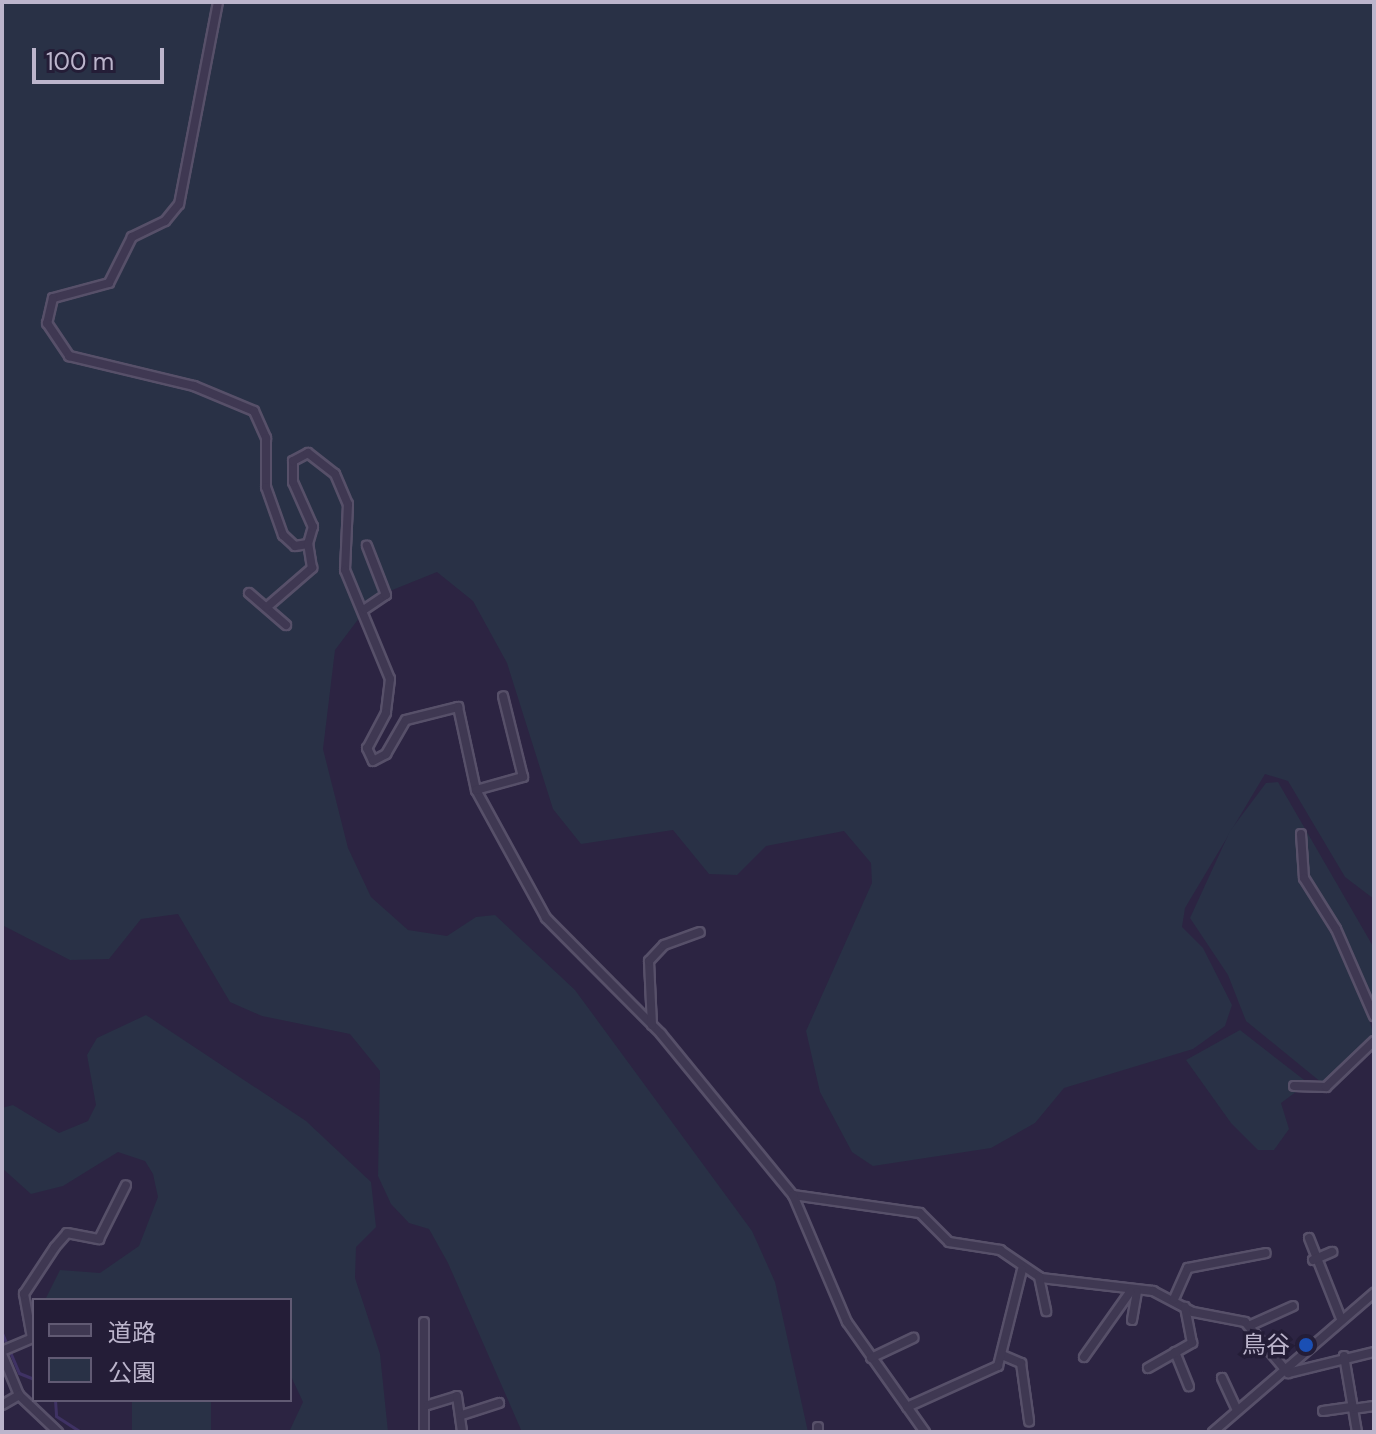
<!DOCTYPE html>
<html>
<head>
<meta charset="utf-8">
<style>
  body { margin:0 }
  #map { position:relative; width:1376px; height:1434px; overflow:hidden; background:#2c2442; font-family:"DM Sans","Noto Sans JP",sans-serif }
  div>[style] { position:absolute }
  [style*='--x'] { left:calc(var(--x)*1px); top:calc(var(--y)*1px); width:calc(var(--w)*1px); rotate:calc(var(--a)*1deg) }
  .green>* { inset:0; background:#293146; transform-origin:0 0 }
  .stream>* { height:3px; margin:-1.5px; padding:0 1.5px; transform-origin:1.5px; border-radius:1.5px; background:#3f3264 }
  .roads { filter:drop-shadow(2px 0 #575069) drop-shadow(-2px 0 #575069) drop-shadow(0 2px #575069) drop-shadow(0 -2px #575069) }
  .minor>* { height:8px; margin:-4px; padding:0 4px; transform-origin:4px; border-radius:4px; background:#3f3852 }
  .dots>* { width:22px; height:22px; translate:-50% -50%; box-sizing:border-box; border:4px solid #241d37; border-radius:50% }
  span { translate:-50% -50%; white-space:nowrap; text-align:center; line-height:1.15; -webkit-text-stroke:7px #241d37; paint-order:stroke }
  .poi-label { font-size:24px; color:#bcb5cc }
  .right { translate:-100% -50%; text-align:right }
  .frame { position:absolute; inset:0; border:4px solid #bcb5cc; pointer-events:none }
  .legend { position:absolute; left:32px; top:1298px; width:260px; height:104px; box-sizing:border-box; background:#241d37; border:2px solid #615a73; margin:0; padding:10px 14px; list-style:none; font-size:24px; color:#bcb5cc }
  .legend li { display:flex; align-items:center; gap:16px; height:40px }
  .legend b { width:40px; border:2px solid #615a73 }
  .scale { position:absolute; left:32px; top:48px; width:132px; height:36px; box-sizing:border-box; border:4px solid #bcb5cc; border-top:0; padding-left:10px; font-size:24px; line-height:28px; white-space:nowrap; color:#bcb5cc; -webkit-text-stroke:6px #241d37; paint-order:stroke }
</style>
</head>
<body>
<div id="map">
  <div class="green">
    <div style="clip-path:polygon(2px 2px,1374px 2px,1374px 899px,1345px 877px,1288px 781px,1265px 774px,1185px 908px,1182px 927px,1203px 948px,1232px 1005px,1225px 1026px,1193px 1049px,1064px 1088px,1035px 1123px,991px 1148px,873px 1166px,852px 1152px,820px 1092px,806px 1031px,872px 883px,871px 863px,844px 831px,766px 846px,737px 875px,709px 874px,673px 830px,581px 844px,553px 809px,507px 663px,473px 601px,437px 572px,375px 597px,335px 650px,323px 749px,348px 848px,371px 897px,408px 930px,447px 936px,476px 917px,495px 915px,575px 990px,752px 1231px,775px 1282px,808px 1432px,522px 1432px,448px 1263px,429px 1229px,409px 1223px,391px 1204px,378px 1176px,380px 1071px,350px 1034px,262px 1016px,230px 1002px,178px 914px,141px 919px,109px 959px,70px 960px,2px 925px)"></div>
    <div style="clip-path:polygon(1278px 782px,1374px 948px,1374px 1004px,1366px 1008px,1374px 1037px,1322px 1083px,1246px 1021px,1228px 975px,1190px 918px,1230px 831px,1266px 783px)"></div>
    <div style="clip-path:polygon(146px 1015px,306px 1121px,371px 1182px,376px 1227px,356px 1247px,355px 1278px,380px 1354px,388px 1432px,289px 1432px,303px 1402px,290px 1374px,290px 1300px,45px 1300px,60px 1270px,100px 1273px,139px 1246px,158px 1197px,153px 1174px,145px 1161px,118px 1152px,63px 1186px,31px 1194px,2px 1168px,2px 1108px,13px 1105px,59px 1133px,88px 1121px,96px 1105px,87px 1055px,97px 1038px)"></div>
    <div style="clip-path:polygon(1240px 1030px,1308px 1083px,1281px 1103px,1289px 1129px,1274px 1150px,1258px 1150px,1231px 1123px,1186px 1060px)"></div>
    <div style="left:132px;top:1400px;width:79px;height:32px"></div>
  </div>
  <div class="stream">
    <div style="--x:2;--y:1333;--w:43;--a:67"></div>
    <div style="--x:19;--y:1373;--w:16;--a:22"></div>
    <div style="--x:55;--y:1400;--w:16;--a:86"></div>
    <div style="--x:56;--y:1416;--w:30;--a:33"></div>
  </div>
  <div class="roads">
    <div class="minor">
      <div style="--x:218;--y:2;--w:206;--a:100.9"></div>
      <div style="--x:179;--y:204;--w:22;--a:129"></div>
      <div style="--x:165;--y:221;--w:37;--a:154"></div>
      <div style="--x:132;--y:237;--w:51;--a:116.6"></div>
      <div style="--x:109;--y:283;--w:58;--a:165"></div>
      <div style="--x:53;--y:298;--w:26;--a:103"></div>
      <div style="--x:47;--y:323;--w:40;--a:56"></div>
      <div style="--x:69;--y:356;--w:129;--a:13.5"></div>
      <div style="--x:194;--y:386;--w:65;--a:22.6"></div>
      <div style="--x:254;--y:411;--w:30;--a:66"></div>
      <div style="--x:266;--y:438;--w:49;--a:90"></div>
      <div style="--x:266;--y:487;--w:51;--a:70.5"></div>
      <div style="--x:283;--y:535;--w:16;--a:43"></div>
      <div style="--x:295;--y:546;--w:13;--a:-9"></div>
      <div style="--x:308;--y:544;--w:18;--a:-74"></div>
      <div style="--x:313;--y:527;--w:49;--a:-114"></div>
      <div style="--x:293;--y:482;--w:21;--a:-90"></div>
      <div style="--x:293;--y:461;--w:17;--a:-28"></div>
      <div style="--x:308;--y:453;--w:34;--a:38"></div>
      <div style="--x:335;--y:474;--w:33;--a:67"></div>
      <div style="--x:348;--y:504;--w:66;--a:92.6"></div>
      <div style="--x:345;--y:570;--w:118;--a:67.6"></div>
      <div style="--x:390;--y:679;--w:34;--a:97"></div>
      <div style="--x:386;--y:713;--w:40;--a:118"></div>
      <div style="--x:367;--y:748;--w:14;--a:65"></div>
      <div style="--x:373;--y:761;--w:15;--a:-28"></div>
      <div style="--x:386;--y:754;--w:39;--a:-60"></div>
      <div style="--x:406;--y:720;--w:54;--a:-14"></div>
      <div style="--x:458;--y:707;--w:85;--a:77.8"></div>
      <div style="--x:476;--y:790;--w:146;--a:61.3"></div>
      <div style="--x:546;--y:918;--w:163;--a:45.2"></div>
      <div style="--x:661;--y:1034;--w:208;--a:50.7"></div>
      <div style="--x:793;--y:1195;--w:128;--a:8.1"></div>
      <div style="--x:920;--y:1213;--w:41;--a:45"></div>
      <div style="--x:949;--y:1242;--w:52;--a:8.9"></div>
      <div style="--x:1000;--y:1250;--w:50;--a:34.3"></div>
      <div style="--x:1041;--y:1278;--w:113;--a:6.6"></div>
      <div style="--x:1153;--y:1291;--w:45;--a:27.7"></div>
      <div style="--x:1193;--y:1312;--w:53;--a:10.9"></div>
      <div style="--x:1245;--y:1322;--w:67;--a:49.9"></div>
      <div style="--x:1288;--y:1373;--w:89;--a:-13.7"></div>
      <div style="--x:249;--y:593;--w:49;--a:40.9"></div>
      <div style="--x:267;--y:607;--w:60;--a:-40.9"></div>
      <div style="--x:312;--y:568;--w:24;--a:-99"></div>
      <div style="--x:365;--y:609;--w:25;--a:-34"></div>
      <div style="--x:386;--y:595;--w:53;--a:-111.2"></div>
      <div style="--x:476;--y:790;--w:49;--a:-15.5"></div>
      <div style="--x:523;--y:777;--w:83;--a:-103.9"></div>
      <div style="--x:1301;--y:834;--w:44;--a:86.1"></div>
      <div style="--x:1304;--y:878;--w:60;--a:57.9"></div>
      <div style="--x:1336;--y:929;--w:95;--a:66.4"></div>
      <div style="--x:652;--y:1025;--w:64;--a:-92.7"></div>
      <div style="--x:649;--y:961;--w:22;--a:-47"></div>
      <div style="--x:664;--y:945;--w:38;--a:-20"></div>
      <div style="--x:1294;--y:1086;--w:32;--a:2"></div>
      <div style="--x:1326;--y:1087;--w:66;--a:-43.8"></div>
      <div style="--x:793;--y:1195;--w:138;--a:67"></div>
      <div style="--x:847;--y:1322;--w:135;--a:54.7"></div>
      <div style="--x:1309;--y:1238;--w:87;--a:68.4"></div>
      <div style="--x:1313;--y:1260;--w:21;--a:-23"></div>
      <div style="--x:1039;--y:1277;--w:35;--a:78"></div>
      <div style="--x:1174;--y:1299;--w:34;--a:-66"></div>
      <div style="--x:1188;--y:1268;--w:79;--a:-10.9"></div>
      <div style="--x:1132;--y:1320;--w:28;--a:-80"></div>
      <div style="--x:424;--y:1322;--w:110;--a:90"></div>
      <div style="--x:1251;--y:1325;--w:46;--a:-24.3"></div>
      <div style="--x:2;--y:1351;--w:33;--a:-23"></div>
      <div style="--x:32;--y:1338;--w:45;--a:-100.3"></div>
      <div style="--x:24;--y:1294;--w:56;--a:-56.6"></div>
      <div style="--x:55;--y:1247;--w:18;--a:-49"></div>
      <div style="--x:67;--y:1233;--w:33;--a:11"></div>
      <div style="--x:99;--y:1239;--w:60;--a:-63.4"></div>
      <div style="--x:1175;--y:1352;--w:37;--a:68"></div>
      <div style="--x:2;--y:1354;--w:44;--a:67.5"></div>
      <div style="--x:19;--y:1395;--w:54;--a:43.5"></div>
      <div style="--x:1002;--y:1355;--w:21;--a:23"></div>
      <div style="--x:1021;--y:1363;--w:59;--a:82.1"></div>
      <div style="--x:1344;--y:1356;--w:77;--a:80.3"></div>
      <div style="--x:1084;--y:1357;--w:80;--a:-54.7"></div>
      <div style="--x:871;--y:1358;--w:47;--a:-25.5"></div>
      <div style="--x:1148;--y:1368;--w:51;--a:-29.6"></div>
      <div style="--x:1192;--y:1343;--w:37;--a:-101"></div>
      <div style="--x:1222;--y:1378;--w:35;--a:65"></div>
      <div style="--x:2;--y:1405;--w:20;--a:-30"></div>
      <div style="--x:428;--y:1405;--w:30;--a:-17"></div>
      <div style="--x:457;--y:1396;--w:36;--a:82"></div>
      <div style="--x:907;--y:1407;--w:100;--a:-24.3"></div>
      <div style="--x:998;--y:1366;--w:99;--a:-76"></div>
      <div style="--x:1353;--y:1409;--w:21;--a:-8"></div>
      <div style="--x:1323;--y:1411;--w:30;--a:-8"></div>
      <div style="--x:462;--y:1415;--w:39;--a:-18"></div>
      <div style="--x:818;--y:1427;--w:5;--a:90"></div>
      <div style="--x:1213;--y:1432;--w:213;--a:-40.8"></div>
    </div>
  </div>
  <div class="dots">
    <div style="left:1306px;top:1345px;background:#1a4fb4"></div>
  </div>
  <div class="poi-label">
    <span class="right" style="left:1290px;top:1345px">鳥谷</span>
  </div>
  <div class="frame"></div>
  <ul class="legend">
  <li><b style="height:10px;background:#3f3852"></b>道路</li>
  <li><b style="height:22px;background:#293146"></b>公園</li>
  </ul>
  <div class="scale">100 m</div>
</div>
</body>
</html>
